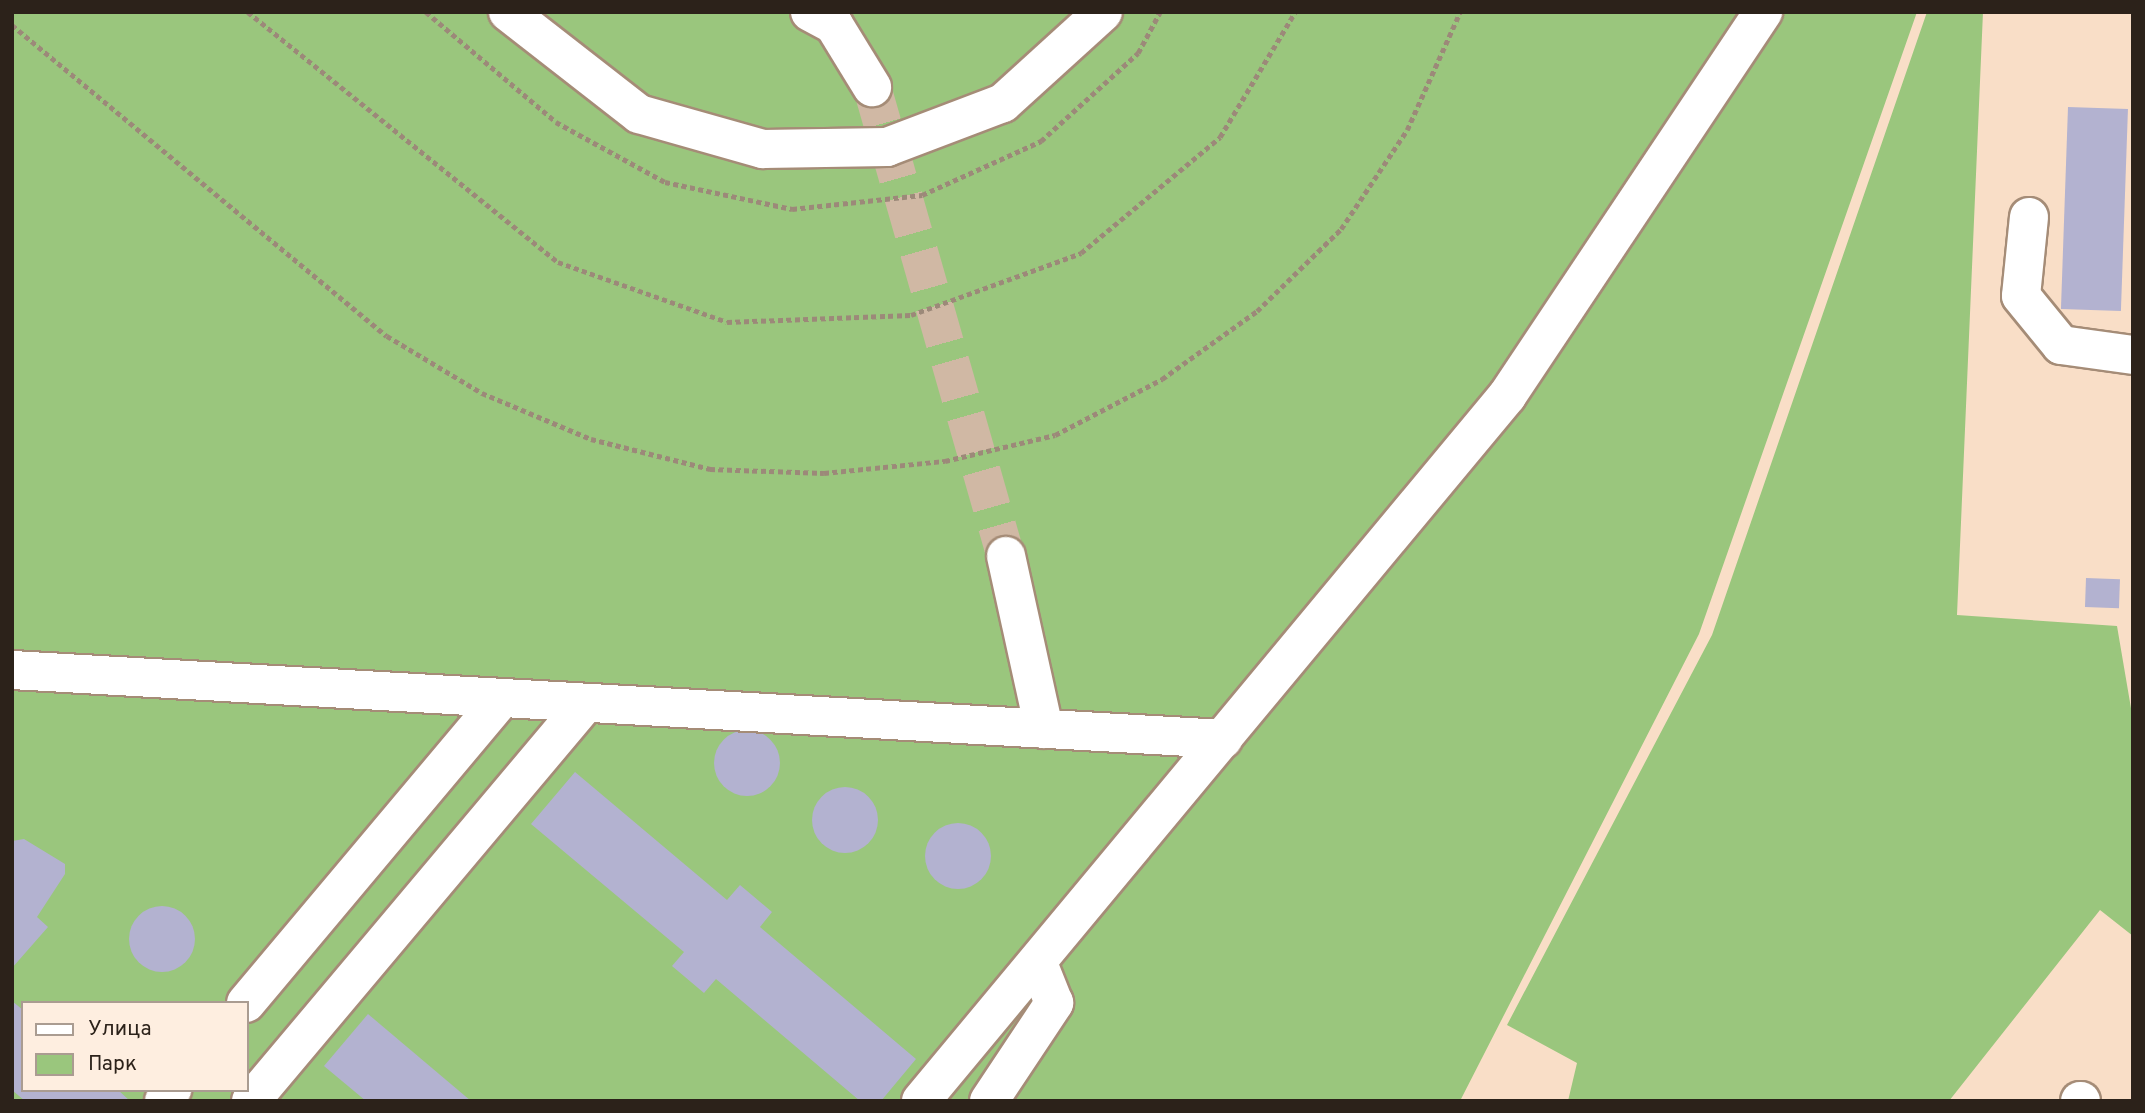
<!DOCTYPE html>
<html>
<head>
<meta charset="utf-8">
<style>
  body { margin:0 }
  #map { position:relative; width:2145px; height:1113px; overflow:hidden; background:#f9dec7; font-family:Overpass,sans-serif }
  div>[style] { position:absolute }
  [style*='--x'] { left:calc(var(--x)*1px); top:calc(var(--y)*1px); width:calc(var(--w)*1px); rotate:calc(var(--a)*1deg) }
  .green>* { inset:0; background:#9ac67d }
  .building>* { inset:0; background:#b3b2d0; transform-origin:0 0 }
  .round { border-radius:50% }
  .minor-tunnel>* { height:38px; margin-top:-19px; transform-origin:0; background:repeating-linear-gradient(90deg,#d0b8a4 0 38px,transparent 0 57px) }
  .path>* { height:4.5px; margin-top:-2.25px; transform-origin:0; background:repeating-linear-gradient(90deg,#9c8979 0 5px,transparent 0 8.5px) }
  .roads { filter:drop-shadow(2px 0 #a58c77) drop-shadow(-2px 0 #a58c77) drop-shadow(0 2px #a58c77) drop-shadow(0 -2px #a58c77) }
  .minor>* { height:38px; margin:-19px; padding:0 19px; transform-origin:19px; border-radius:19px; background:#fff }
  span { translate:-50% -50%; white-space:nowrap; text-align:center; line-height:1.15; -webkit-text-stroke:5px #feeee0; paint-order:stroke }
  .frame { position:absolute; inset:0; border:14px solid #2c221a; pointer-events:none }
  .legend { position:absolute; left:21px; top:1001px; width:228px; height:91px; box-sizing:border-box; background:#feeee0; border:2px solid #aa9c91; margin:0; padding:9px 12px; list-style:none; font-size:21px; color:#2c221a }
  .legend li { display:flex; align-items:center; gap:14px; height:35px }
  .legend b { width:35px; border:2px solid #aa9c91 }
</style>
</head>
<body>
<div id="map">
  <div class="green">
    <div style="clip-path:polygon(evenodd,12px 12px,1917px 12px,1699px 634px,1460px 1101px,12px 1101px,12px 12px,23px 1003px,247px 1003px,247px 1090px,23px 1090px,23px 1003px)"></div>
    <div style="clip-path:polygon(1927px 12px,1983px 12px,1957px 615px,2117px 626px,2133px 720px,2133px 936px,2100px 910px,1949px 1101px,1568px 1101px,1577px 1063px,1507px 1025px,1712px 635px)"></div>
  </div>
  <div class="building">
    <div style="left:2068px;top:107px;width:60px;height:202px;rotate:2deg"></div>
    <div style="left:2086px;top:578px;width:34px;height:29px;rotate:2deg"></div>
    <div class="round" style="left:714px;top:730px;width:66px;height:66px"></div>
    <div style="clip-path:polygon(575px 772px,727px 900px,740px 885px,772px 912px,760px 927px,916px 1059px,881px 1101px,860px 1101px,716px 979px,704px 993px,672px 966px,684px 952px,531px 824px)"></div>
    <div class="round" style="left:812px;top:787px;width:66px;height:66px"></div>
    <div class="round" style="left:925px;top:823px;width:66px;height:66px"></div>
    <div style="clip-path:polygon(24px 839px,65px 864px,65px 874px,37px 917px,48px 927px,12px 968px,12px 841px)"></div>
    <div class="round" style="left:129px;top:906px;width:66px;height:66px"></div>
    <div style="clip-path:polygon(12px 1001px,23px 1010px,23px 1090px,118px 1090px,130px 1101px,25px 1101px,12px 1090px)"></div>
    <div style="clip-path:polygon(368px 1014px,471px 1101px,366px 1101px,324px 1066px)"></div>
  </div>
  <div class="minor-tunnel">
    <div style="--x:872;--y:87;--w:488;--a:74.1"></div>
  </div>
  <div class="path">
    <div style="--x:248;--y:12;--w:398;--a:38.9"></div>
    <div style="--x:558;--y:262;--w:179;--a:19.5"></div>
    <div style="--x:727;--y:322;--w:184;--a:-2.2"></div>
    <div style="--x:911;--y:315;--w:181;--a:-20"></div>
    <div style="--x:1081;--y:253;--w:181;--a:-39.8"></div>
    <div style="--x:1220;--y:137;--w:146;--a:-59"></div>
    <div style="--x:426;--y:12;--w:170;--a:40.2"></div>
    <div style="--x:556;--y:122;--w:124;--a:28.8"></div>
    <div style="--x:665;--y:182;--w:130;--a:12"></div>
    <div style="--x:792;--y:209;--w:131;--a:-6.1"></div>
    <div style="--x:922;--y:195;--w:131;--a:-24.4"></div>
    <div style="--x:1041;--y:141;--w:131;--a:-42.2"></div>
    <div style="--x:1138;--y:53;--w:47;--a:-61.8"></div>
    <div style="--x:12;--y:25;--w:487;--a:39.7"></div>
    <div style="--x:387;--y:336;--w:111;--a:31"></div>
    <div style="--x:482;--y:393;--w:118;--a:22.9"></div>
    <div style="--x:591;--y:439;--w:123;--a:14.1"></div>
    <div style="--x:710;--y:469;--w:114;--a:2"></div>
    <div style="--x:824;--y:473;--w:122;--a:-5.7"></div>
    <div style="--x:945;--y:461;--w:113;--a:-13.3"></div>
    <div style="--x:1055;--y:435;--w:121;--a:-27.6"></div>
    <div style="--x:1162;--y:379;--w:117;--a:-35.6"></div>
    <div style="--x:1257;--y:311;--w:117;--a:-44.3"></div>
    <div style="--x:1341;--y:229;--w:119;--a:-56.3"></div>
    <div style="--x:1407;--y:130;--w:129;--a:-65.8"></div>
  </div>
  <div class="roads">
    <div class="minor">
      <div style="--x:508;--y:12;--w:166;--a:37.9"></div>
      <div style="--x:639;--y:114;--w:129;--a:15.8"></div>
      <div style="--x:763;--y:149;--w:124;--a:-0.9"></div>
      <div style="--x:887;--y:147;--w:124;--a:-20.8"></div>
      <div style="--x:1003;--y:103;--w:135;--a:-42.3"></div>
      <div style="--x:810;--y:12;--w:27;--a:28"></div>
      <div style="--x:834;--y:25;--w:73;--a:58.5"></div>
      <div style="--x:2029;--y:217;--w:79;--a:95.8"></div>
      <div style="--x:2021;--y:296;--w:63;--a:50.8"></div>
      <div style="--x:2061;--y:345;--w:73;--a:7.9"></div>
      <div style="--x:1006;--y:556;--w:177;--a:77.6"></div>
      <div style="--x:12;--y:670;--w:1213;--a:3.26"></div>
      <div style="--x:246;--y:1003;--w:398;--a:-50"></div>
      <div style="--x:164;--y:1101;--w:14;--a:-54"></div>
      <div style="--x:251;--y:1101;--w:517;--a:-49.94"></div>
      <div style="--x:921;--y:1101;--w:917;--a:-50.27"></div>
      <div style="--x:1507;--y:396;--w:462;--a:-56.3"></div>
      <div style="--x:989;--y:1101;--w:118;--a:-56.4"></div>
      <div style="--x:1054;--y:1003;--w:43;--a:-111.8"></div>
      <div style="--x:2080;--y:1101;--w:1;--a:0"></div>
    </div>
  </div>
  <div class="frame"></div>
  <ul class="legend">
  <li><b style="height:9px;background:#fff"></b>Улица</li>
  <li><b style="height:19px;background:#9ac67d"></b>Парк</li>
  </ul>
</div>
</body>
</html>
